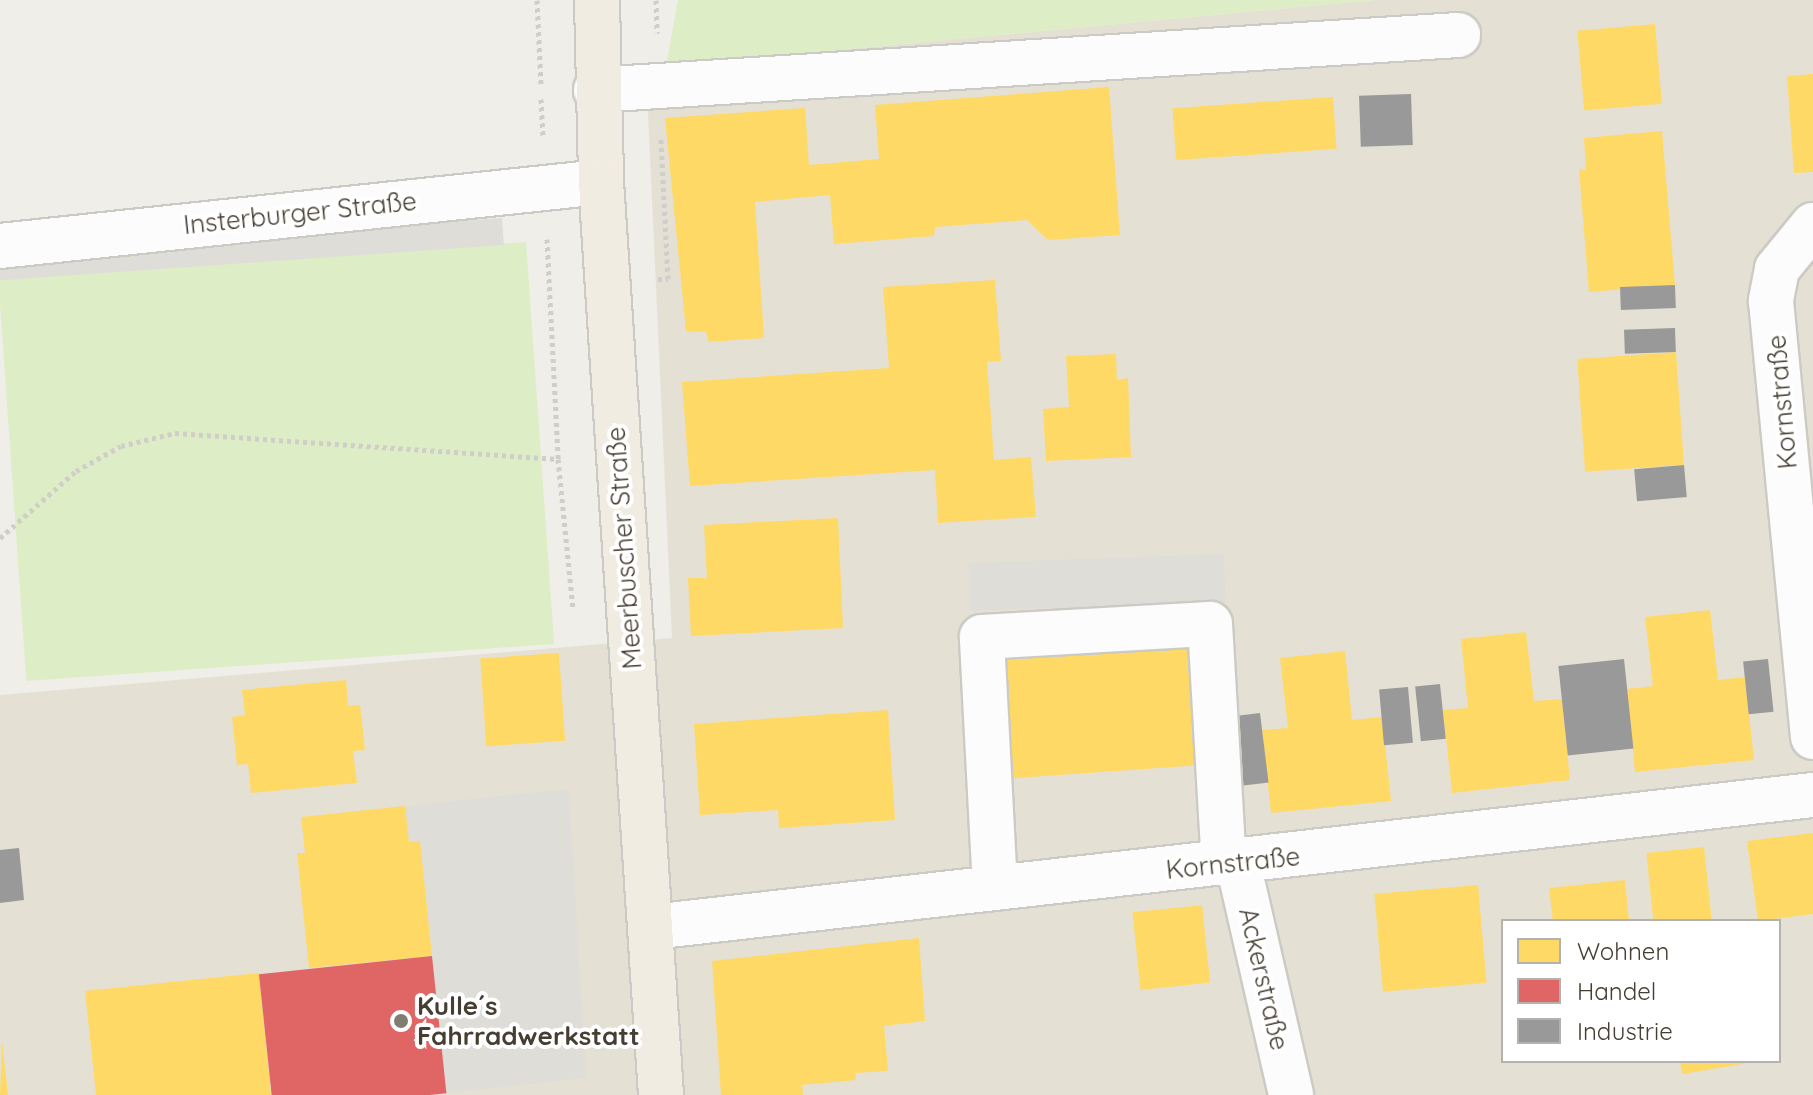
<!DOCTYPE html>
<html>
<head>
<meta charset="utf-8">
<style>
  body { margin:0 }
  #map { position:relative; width:1813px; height:1095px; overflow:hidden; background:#f0eee8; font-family:Quicksand,sans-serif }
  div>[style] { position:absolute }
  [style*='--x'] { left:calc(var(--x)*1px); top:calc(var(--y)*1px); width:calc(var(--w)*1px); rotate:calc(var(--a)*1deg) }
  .residential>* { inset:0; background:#e5e0d4 }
  .green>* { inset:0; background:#ddedc5; transform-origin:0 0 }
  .parking>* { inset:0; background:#dfddd8; transform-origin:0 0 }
  .homes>* { inset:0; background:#ffd966; transform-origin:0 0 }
  .shops>* { inset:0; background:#e06666; transform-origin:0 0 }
  .industry>* { inset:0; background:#999; transform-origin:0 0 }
  .path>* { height:5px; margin-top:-2.5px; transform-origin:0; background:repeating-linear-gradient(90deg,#d1cec9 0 4px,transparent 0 8px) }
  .roads { filter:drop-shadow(2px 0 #cccac4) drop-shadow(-2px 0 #cccac4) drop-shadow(0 2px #cccac4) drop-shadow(0 -2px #cccac4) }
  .minor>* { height:44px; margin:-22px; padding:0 22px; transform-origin:22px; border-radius:22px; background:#fdfcfc }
  .major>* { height:44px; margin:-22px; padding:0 22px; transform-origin:22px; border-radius:22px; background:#f1ece2 }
  .dots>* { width:22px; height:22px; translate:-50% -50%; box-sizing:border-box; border:4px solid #fff; border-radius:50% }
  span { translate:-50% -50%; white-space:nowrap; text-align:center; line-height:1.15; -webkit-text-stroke:8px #fff; paint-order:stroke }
  .street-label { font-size:26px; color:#463e33 }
  .poi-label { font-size:26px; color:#463e33; font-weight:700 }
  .left { translate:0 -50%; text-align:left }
  .legend { position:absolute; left:1501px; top:919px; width:280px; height:144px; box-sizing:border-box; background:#fff; border:2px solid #b5b2ad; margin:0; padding:10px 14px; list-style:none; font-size:24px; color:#463e33 }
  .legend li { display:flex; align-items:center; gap:16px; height:40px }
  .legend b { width:40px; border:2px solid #b5b2ad }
</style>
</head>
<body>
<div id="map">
  <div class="residential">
    <div style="clip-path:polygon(evenodd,1375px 0,1813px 0,1813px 1095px,0 1095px,0 695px,672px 638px,646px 68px,1375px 0,1503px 921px,1779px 921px,1779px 1061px,1503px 1061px,1503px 921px)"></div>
  </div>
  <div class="green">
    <div style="clip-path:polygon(678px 0,1375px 0,666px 66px)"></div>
    <div style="left:526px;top:242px;width:403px;height:529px;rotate:86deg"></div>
  </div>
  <div class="parking">
    <div style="left:502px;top:218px;width:27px;height:505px;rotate:86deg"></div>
    <div style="left:1224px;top:554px;width:48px;height:256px;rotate:88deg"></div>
    <div style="clip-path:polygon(569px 789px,586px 1078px,446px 1093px,420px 841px,409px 842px,405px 806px)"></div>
  </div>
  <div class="homes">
    <div style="left:1655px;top:24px;width:80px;height:78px;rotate:85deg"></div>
    <div style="clip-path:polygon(1813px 74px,1813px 172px,1794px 173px,1787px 76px)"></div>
    <div style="clip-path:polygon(1109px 87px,1120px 235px,1048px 240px,1027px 220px,935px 227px,934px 236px,834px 244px,830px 195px,755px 202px,764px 338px,709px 342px,706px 332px,686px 331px,665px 118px,805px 108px,809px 165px,879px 159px,875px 105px)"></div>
    <div style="left:1333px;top:97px;width:52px;height:161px;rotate:86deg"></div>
    <div style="clip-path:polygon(1662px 131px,1675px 285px,1589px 292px,1579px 169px,1586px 170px,1584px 138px)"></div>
    <div style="clip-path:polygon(995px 280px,1001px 361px,987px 362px,994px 460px,1031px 457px,1036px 517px,938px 523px,935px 470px,690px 486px,682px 382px,889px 368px,883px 287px)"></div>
    <div style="left:1676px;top:352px;width:113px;height:99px;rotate:86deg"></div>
    <div style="clip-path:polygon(1116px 354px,1117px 380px,1128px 378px,1131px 457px,1046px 461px,1043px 409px,1069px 407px,1066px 356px)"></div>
    <div style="clip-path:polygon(838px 518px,843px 628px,691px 636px,688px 578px,707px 578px,704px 525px)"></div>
    <div style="clip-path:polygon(1710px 610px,1718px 680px,1745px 677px,1754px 760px,1635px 772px,1627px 689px,1653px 686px,1645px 617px)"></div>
    <div style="clip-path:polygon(1526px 632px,1534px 701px,1562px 699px,1570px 780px,1452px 793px,1443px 710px,1468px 708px,1461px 639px)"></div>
    <div style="left:1197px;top:643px;width:122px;height:199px;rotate:86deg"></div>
    <div style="clip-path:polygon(1345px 651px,1352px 720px,1382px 717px,1391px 801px,1271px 813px,1262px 730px,1288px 728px,1280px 658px)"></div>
    <div style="left:559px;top:653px;width:88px;height:79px;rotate:86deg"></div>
    <div style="clip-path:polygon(346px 680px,348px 706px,360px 705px,365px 750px,353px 751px,357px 783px,251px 793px,248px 764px,237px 765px,232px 717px,245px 715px,242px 690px)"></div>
    <div style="clip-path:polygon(888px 710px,895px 820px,779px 828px,778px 810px,700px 815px,694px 724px)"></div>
    <div style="clip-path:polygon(405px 806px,409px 842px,420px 841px,432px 956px,309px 968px,297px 853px,305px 853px,301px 817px)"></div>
    <div style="clip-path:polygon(1813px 833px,1813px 914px,1758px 921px,1747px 841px)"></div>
    <div style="left:1704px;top:847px;width:74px;height:58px;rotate:84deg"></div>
    <div style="clip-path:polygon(1625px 880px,1629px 921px,1553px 921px,1549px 888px)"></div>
    <div style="left:1478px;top:885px;width:98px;height:104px;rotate:85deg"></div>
    <div style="left:1202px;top:905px;width:78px;height:70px;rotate:84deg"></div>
    <div style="clip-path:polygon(919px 938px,925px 1021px,884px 1026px,888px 1071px,855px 1073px,856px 1080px,802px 1085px,803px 1095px,721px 1095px,712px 961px)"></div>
    <div style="clip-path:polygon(259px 973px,271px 1095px,96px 1095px,85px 991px)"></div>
    <div style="clip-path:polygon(2px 1041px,8px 1095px,0 1095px)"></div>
    <div style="clip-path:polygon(1680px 1061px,1748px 1061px,1748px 1063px,1682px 1074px)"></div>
  </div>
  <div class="shops">
    <div style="left:432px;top:956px;width:138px;height:174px;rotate:84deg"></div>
  </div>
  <div class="industry">
    <div style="left:1411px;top:94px;width:51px;height:52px;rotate:88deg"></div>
    <div style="left:1675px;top:285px;width:23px;height:55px;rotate:88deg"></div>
    <div style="left:1675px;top:328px;width:24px;height:51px;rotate:88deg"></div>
    <div style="left:1684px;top:465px;width:32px;height:50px;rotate:85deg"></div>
    <div style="left:1624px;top:659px;width:90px;height:66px;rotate:84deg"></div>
    <div style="left:1768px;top:659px;width:53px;height:25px;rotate:84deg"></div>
    <div style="left:1440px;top:684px;width:55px;height:25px;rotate:84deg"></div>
    <div style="left:1408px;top:687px;width:56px;height:29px;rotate:85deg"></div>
    <div style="left:1260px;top:713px;width:70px;height:27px;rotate:83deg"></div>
    <div style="clip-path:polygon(19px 848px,24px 900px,0 903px,0 850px)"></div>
  </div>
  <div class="path">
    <div style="--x:537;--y:0;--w:85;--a:87.3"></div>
    <div style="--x:656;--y:0;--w:33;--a:88"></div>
    <div style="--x:541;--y:99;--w:38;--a:87"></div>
    <div style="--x:547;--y:239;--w:220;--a:87.1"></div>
    <div style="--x:558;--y:459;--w:150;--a:84.3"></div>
    <div style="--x:658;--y:279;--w:10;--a:0"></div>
    <div style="--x:668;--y:279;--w:140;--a:-92.9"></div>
    <div style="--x:0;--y:538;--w:101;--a:-41.4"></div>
    <div style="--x:76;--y:471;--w:51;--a:-29.1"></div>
    <div style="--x:121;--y:446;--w:56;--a:-13.5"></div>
    <div style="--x:175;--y:433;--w:384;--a:3.9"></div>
  </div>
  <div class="roads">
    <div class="minor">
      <div style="--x:596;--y:90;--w:864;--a:-3.65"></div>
      <div style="--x:1813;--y:225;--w:57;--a:129.3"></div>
      <div style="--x:1777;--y:269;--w:33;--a:101"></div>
      <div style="--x:1771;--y:301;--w:438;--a:84.5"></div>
      <div style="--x:0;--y:246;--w:604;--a:-6.08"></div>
      <div style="--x:1238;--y:863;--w:238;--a:77.1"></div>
      <div style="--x:995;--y:888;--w:251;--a:-93"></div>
      <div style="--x:982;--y:637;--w:228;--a:-3.3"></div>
      <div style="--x:1210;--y:624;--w:240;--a:86.7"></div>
      <div style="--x:652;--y:927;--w:1168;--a:-6.49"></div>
    </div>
    <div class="major">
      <div style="--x:597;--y:0;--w:182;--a:88.7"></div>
      <div style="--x:601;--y:182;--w:915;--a:86.24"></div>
    </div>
  </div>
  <div class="dots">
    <div style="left:401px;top:1021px;background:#827c72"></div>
  </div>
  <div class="street-label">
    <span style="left:300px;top:213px;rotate:-6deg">Insterburger Straße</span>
    <span style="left:1782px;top:402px;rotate:-95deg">Kornstraße</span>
    <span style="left:624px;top:548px;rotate:-94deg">Meerbuscher Straße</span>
    <span style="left:1233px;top:863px;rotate:-6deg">Kornstraße</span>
    <span style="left:1264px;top:979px;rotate:77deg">Ackerstraße</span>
  </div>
  <div class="poi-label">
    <span class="left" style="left:417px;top:1021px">Kulle´s<br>Fahrradwerkstatt</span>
  </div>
  <ul class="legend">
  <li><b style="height:22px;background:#ffd966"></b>Wohnen</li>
  <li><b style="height:22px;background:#e06666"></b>Handel</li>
  <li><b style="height:22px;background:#999"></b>Industrie</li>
  </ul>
</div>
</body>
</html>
